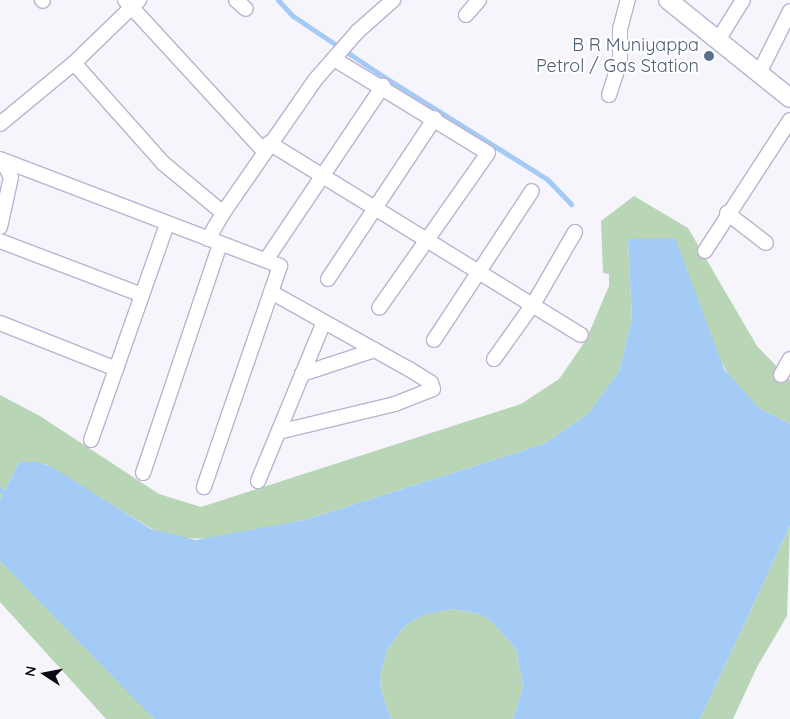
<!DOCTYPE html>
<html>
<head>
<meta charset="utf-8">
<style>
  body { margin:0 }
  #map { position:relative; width:790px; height:719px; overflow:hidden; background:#f7f5fc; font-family:Quicksand,sans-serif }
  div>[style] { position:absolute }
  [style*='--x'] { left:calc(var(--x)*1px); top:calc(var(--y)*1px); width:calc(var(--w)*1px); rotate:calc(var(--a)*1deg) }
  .green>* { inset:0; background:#b8d6b5 }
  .water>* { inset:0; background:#a4cbf6 }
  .stream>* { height:5px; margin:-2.5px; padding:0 2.5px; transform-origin:2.5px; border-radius:2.5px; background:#a4cbf6 }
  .roads { filter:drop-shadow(1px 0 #bbb2d0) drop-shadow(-1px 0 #bbb2d0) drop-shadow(0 1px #bbb2d0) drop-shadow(0 -1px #bbb2d0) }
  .minor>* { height:14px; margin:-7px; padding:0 7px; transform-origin:7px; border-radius:7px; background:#fff }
  .tertiary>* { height:18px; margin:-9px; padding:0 9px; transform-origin:9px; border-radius:9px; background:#fff }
  .dots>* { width:14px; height:14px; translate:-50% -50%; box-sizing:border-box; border:2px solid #fff; border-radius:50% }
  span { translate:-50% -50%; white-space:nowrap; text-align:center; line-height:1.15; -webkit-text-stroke:4px #fff; paint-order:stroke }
  .service-label { font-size:18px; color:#4e5e75 }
  .right { translate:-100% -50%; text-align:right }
  .north { position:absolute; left:20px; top:649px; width:50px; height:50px; -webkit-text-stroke:4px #fff; paint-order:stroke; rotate:281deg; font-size:14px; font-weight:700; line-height:20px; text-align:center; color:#0e0a14 }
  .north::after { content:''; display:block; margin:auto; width:18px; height:22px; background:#0e0a14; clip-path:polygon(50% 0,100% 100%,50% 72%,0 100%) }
</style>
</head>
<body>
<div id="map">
  <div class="green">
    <div style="clip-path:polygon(634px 196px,688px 228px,757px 346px,790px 380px,790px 424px,759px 408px,734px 383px,716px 354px,628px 239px,632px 318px,619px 371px,588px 414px,544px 444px,305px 520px,211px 539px,180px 538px,152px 529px,45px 464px,19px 462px,0 500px,0 395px,40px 416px,159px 494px,201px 507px,521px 404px,559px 379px,586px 340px,609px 286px,609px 274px,603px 273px,601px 221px)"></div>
    <div style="clip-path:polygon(790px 526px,787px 616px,757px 667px,733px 719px,700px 719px)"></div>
    <div style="clip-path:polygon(0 561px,95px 656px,154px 719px,106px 719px,0 602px)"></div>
    <div style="clip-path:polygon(453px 609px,479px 614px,491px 621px,516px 649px,523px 686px,513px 719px,391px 719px,381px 690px,380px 676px,387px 650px,403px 628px,414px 620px,426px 614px)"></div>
  </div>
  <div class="water">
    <div style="clip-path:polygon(675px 238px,724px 369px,759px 408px,790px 424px,790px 526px,700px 719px,513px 719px,523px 686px,516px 649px,491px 621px,479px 614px,453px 609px,427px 614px,414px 620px,403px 628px,387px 650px,380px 676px,381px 690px,391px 719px,154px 719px,0 561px,0 500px,19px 462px,38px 462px,52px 467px,151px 529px,196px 540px,305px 520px,544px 444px,588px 414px,619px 371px,632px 318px,628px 239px)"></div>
  </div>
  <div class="stream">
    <div style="--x:278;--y:0;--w:22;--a:47"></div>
    <div style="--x:293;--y:16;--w:102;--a:33.8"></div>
    <div style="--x:378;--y:73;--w:199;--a:32.1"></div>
    <div style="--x:547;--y:179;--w:35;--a:46"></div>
    <div style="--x:0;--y:489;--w:11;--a:45"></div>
  </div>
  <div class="roads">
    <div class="minor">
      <div style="--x:42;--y:0;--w:1;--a:45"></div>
      <div style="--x:125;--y:0;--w:205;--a:47.4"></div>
      <div style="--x:236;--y:0;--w:13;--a:42"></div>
      <div style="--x:466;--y:15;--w:20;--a:-49"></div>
      <div style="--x:718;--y:40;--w:47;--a:-58"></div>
      <div style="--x:334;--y:59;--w:180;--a:31.4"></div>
      <div style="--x:488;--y:153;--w:189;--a:125.1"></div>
      <div style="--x:74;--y:63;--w:134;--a:48.3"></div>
      <div style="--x:163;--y:163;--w:78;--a:39.8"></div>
      <div style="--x:223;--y:213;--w:162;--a:-55.3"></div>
      <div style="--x:315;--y:80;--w:65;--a:-48.7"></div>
      <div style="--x:358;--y:31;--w:47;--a:-41.5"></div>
      <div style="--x:759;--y:73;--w:69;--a:-63.4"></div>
      <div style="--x:609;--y:95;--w:36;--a:-72"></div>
      <div style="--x:620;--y:61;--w:32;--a:-90"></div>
      <div style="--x:620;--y:29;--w:30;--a:-75"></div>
      <div style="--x:0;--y:124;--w:96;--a:-39.5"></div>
      <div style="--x:74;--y:63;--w:91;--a:-44.1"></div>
      <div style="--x:269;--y:143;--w:366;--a:31.6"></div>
      <div style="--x:0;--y:159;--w:300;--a:20.9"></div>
      <div style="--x:280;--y:266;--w:234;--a:109"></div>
      <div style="--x:727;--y:213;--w:49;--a:37.6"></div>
      <div style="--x:0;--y:227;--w:51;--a:-77.6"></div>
      <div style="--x:11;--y:177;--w:17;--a:-118"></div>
      <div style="--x:208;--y:239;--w:30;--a:-60"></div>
      <div style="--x:0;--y:241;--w:152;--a:20.8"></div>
      <div style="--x:705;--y:251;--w:156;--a:-57"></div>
      <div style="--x:266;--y:260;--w:210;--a:-56.1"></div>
      <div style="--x:328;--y:279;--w:193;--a:-56.4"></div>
      <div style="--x:271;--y:292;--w:158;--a:29.2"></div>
      <div style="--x:409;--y:369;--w:26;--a:32"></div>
      <div style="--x:431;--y:383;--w:6;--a:72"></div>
      <div style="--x:433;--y:389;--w:41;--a:158.5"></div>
      <div style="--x:395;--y:404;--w:120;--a:166.5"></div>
      <div style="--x:0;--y:323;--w:125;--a:21.6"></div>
      <div style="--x:434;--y:340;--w:178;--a:-56.7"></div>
      <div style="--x:494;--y:359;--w:69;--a:-54.5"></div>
      <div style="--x:534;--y:303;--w:82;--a:-60"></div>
      <div style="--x:302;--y:374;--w:77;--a:-18.2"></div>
      <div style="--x:781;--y:375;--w:18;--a:-61"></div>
      <div style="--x:91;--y:440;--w:229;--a:-70.6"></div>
      <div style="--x:143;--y:473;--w:242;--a:-71.4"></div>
      <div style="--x:258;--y:481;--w:172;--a:-67.5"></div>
    </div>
    <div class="tertiary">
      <div style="--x:668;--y:0;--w:156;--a:38.8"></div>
    </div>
  </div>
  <div class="dots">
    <div style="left:709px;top:56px;background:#5c6f8a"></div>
  </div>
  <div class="service-label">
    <span class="right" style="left:699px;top:56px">B R Muniyappa<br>Petrol / Gas Station</span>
  </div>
  <div class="north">N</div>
</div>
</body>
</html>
